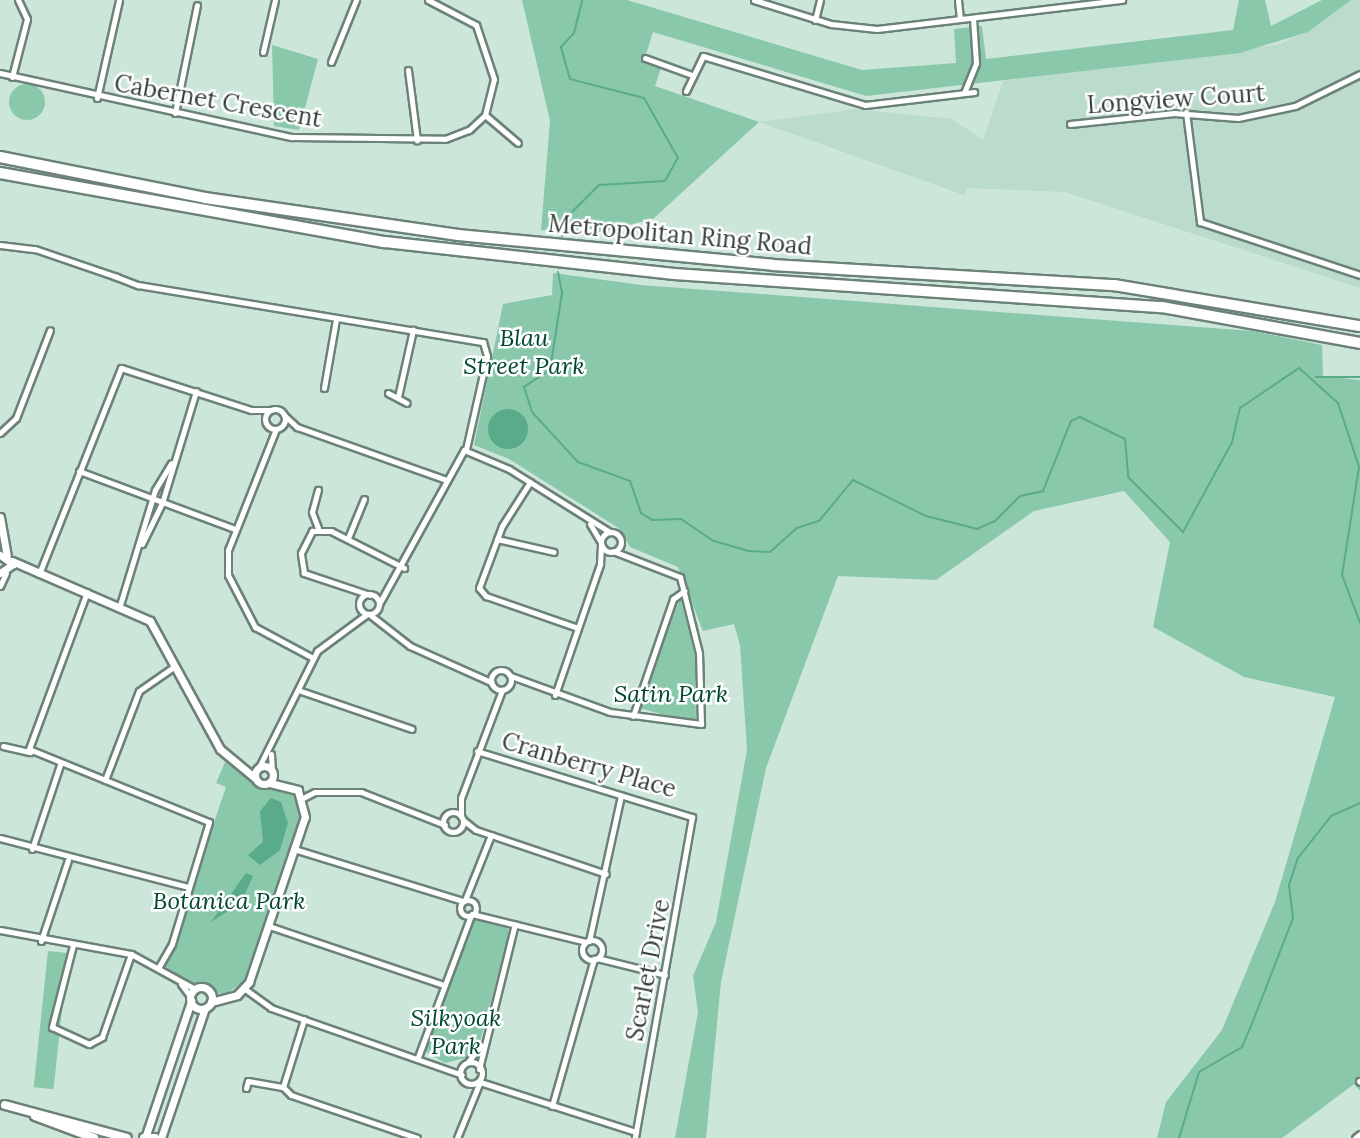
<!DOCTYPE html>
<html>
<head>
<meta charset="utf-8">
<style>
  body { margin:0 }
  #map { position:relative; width:1360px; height:1138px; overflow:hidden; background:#cde6da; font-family:Lora,serif }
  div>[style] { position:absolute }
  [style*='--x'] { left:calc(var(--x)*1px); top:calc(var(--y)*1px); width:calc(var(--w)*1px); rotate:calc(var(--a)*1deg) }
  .built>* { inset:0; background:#bbdbcc }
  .green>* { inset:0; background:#8ac8ac; transform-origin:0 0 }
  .round { border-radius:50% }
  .water>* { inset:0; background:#59ab89 }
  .stream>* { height:2px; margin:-1px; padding:0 1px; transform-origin:1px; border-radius:1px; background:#59ab89 }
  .roads { filter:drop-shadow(2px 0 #6c8278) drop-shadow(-2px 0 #6c8278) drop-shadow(0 2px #6c8278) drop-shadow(0 -2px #6c8278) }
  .minor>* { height:5px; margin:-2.5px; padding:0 2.5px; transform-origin:2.5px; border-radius:2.5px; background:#fff }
  .minor>.ring { margin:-2.5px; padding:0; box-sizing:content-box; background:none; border:5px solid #fff; border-radius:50% }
  .tertiary>* { height:7px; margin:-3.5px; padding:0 3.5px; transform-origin:3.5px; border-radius:3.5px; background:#fff }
  .tertiary>.ring { margin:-3.5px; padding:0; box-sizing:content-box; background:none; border:7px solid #fff; border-radius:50% }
  .secondary>* { height:8px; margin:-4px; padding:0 4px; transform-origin:4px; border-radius:4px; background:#fff }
  .motorway>* { height:10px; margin:-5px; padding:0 5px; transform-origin:5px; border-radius:5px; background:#fff }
  span { translate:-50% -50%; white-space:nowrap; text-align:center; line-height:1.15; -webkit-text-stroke:5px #fff; paint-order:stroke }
  .street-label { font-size:24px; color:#353f3a }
  .park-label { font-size:24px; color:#004832; font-style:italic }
</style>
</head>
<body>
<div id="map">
  <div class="built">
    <div style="clip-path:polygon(1351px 0,1360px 0,1360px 288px,1065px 192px,967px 188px,964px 195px,759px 122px,856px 109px,952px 119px,983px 140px,1003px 81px,1276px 45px,1308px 32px)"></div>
  </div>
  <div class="green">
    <div style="clip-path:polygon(522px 0,627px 0,862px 70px,956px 63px,954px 29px,982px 26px,986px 59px,1233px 30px,1239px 0,1265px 0,1271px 26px,1322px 0,1351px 0,1308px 32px,1240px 53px,866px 96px,653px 32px,644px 61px,661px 68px,655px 86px,759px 122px,653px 219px,596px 233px,541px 230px,550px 121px)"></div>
    <div style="clip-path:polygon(272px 45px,318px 59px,299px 130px,274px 126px)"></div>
    <div class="round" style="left:9px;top:84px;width:36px;height:36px"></div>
    <div style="clip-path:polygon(553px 273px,641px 285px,1252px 331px,1322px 345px,1323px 376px,1360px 380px,1360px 1091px,1354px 1084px,1282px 1138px,1157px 1138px,1166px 1102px,1222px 1030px,1275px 902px,1335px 697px,1244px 677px,1153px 627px,1170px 542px,1124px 491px,1034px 511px,936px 580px,838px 576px,766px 768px,721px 982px,706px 1138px,675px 1138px,698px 1012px,693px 976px,716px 922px,747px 750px,740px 645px,734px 624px,703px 631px,678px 567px,630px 547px,620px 529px,509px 459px,474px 445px,503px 304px,552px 295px)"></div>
    <div style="clip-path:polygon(680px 597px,695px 655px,696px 723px,639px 708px)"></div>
    <div style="clip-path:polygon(225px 762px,258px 785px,295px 792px,302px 813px,246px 980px,225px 995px,186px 983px,165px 966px,226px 787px,216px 783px)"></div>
    <div style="clip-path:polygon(482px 917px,507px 926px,509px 933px,480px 1042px,469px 1057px,445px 1063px,423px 1050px,454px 959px,472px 919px)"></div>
    <div style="left:48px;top:951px;width:20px;height:137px;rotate:6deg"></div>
  </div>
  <div class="water">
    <div class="round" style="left:488px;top:409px;width:40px;height:40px"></div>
    <div style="clip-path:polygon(271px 798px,281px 802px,288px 823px,280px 850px,260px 865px,248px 855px,263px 842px,260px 811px)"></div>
    <div style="clip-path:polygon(246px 873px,253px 876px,241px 903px,211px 922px)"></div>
  </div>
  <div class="stream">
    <div style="--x:562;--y:236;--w:16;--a:-83"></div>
    <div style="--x:564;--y:220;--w:49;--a:-45"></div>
    <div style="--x:599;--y:185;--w:66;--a:-3.5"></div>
    <div style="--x:665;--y:181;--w:26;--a:-61"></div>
    <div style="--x:678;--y:158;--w:69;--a:-119.5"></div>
    <div style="--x:644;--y:98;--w:76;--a:-165.6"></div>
    <div style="--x:570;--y:79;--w:33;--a:-106"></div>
    <div style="--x:561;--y:47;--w:19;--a:-47"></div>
    <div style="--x:574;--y:33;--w:34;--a:-76"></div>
    <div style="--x:558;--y:272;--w:21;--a:79"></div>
    <div style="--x:562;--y:293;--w:78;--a:98.9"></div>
    <div style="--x:550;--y:370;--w:31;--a:147"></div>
    <div style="--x:524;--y:387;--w:26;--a:72"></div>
    <div style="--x:532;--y:412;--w:68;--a:47.4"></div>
    <div style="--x:578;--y:462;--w:55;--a:20.1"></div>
    <div style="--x:630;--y:481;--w:34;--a:71"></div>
    <div style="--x:641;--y:513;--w:13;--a:32"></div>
    <div style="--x:652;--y:520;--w:29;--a:-2"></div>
    <div style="--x:681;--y:519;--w:40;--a:34"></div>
    <div style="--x:714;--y:541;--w:36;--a:16"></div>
    <div style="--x:749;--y:551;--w:21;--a:3"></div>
    <div style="--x:770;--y:552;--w:36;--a:-42"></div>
    <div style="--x:797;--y:528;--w:23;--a:-18"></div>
    <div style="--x:819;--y:521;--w:53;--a:-50.3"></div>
    <div style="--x:853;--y:480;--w:81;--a:26.3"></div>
    <div style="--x:926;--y:516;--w:53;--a:14.3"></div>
    <div style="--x:977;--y:529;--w:20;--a:-24"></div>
    <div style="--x:995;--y:521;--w:35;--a:-45"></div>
    <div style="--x:1020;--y:496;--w:24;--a:-12"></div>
    <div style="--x:1043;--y:491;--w:75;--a:-68.2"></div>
    <div style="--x:1071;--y:421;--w:10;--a:-24"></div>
    <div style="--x:1080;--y:417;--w:50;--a:26.1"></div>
    <div style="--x:1125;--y:439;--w:38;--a:85"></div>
    <div style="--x:1128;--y:477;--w:78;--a:45"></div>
    <div style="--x:1183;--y:532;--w:102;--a:-61.4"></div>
    <div style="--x:1232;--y:442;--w:35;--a:-77"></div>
    <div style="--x:1240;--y:408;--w:71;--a:-34.1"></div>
    <div style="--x:1299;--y:368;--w:52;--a:41.9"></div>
    <div style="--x:1338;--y:403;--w:67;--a:71.8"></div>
    <div style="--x:1359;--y:467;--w:109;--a:98.9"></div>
    <div style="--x:1342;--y:575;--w:51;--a:69.4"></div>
    <div style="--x:1316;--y:377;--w:44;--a:0"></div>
    <div style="--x:1179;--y:1138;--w:69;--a:-73.1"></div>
    <div style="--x:1199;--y:1072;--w:50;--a:-30.2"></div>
    <div style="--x:1242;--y:1047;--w:23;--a:-67"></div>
    <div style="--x:1251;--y:1026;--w:116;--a:-68.7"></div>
    <div style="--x:1293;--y:918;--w:33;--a:-97"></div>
    <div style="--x:1289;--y:885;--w:28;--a:-72"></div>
    <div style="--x:1298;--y:858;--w:53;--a:-51.8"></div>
    <div style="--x:1331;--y:816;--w:32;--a:-24"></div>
  </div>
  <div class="roads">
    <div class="minor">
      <div style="--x:754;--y:0;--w:81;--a:17.3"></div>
      <div style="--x:831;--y:24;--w:46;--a:6.2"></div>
      <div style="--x:877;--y:29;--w:247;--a:-6.8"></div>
      <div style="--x:958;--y:0;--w:19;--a:84"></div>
      <div style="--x:815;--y:20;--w:21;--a:-76"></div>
      <div style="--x:263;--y:52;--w:53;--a:-77"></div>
      <div style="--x:645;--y:58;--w:50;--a:19.9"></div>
      <div style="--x:331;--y:62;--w:67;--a:-68"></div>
      <div style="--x:408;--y:70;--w:71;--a:82.7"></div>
      <div style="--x:0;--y:73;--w:299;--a:12.4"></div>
      <div style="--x:292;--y:137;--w:153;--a:0.7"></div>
      <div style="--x:445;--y:139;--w:26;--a:-21"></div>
      <div style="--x:469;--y:130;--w:22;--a:-43"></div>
      <div style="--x:485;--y:115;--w:37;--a:-76"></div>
      <div style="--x:494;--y:79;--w:57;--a:-108.4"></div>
      <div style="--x:476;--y:25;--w:54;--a:-152.5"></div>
      <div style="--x:12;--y:77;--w:60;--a:-75.5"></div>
      <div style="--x:27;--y:19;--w:21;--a:-115"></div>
      <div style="--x:686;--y:91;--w:39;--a:-64"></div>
      <div style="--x:703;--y:56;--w:169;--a:16.8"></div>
      <div style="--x:865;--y:105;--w:110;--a:-6.8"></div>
      <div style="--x:964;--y:93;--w:32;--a:-68"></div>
      <div style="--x:976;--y:63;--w:45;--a:-93.8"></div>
      <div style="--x:97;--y:98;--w:100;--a:-77.3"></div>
      <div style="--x:1186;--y:112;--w:111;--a:82.7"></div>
      <div style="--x:1200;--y:222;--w:169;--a:18.3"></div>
      <div style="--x:175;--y:113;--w:110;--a:-78.5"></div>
      <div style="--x:485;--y:115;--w:43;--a:40.3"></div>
      <div style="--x:1070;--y:124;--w:105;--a:-6"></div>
      <div style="--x:1174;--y:113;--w:64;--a:4.5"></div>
      <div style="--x:1238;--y:118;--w:58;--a:-11.9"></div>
      <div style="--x:1295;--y:106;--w:72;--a:-26.2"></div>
      <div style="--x:0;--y:245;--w:35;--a:7"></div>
      <div style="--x:35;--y:249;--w:87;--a:18.9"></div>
      <div style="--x:114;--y:276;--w:26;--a:21"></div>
      <div style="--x:138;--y:285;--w:350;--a:9.4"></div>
      <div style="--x:483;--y:342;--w:15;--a:74"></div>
      <div style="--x:487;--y:356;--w:95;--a:102.7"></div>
      <div style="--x:324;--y:388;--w:70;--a:-80.1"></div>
      <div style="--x:388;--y:393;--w:21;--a:28"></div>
      <div style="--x:398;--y:397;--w:69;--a:-77.4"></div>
      <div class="ring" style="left:265px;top:409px;width:15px;height:15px"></div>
      <div style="--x:284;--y:415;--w:18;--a:43"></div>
      <div style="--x:297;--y:427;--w:159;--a:19.5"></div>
      <div style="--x:276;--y:429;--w:130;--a:111.6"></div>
      <div style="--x:228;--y:550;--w:25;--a:90"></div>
      <div style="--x:228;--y:575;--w:59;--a:62.6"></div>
      <div style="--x:255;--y:627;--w:66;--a:28.1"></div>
      <div style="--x:0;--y:433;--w:22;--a:-43"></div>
      <div style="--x:16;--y:418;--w:94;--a:-68.9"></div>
      <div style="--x:79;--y:471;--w:166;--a:20.4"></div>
      <div style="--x:530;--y:482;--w:52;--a:122.5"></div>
      <div style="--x:502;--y:526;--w:66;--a:110.4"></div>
      <div style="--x:479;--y:588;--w:11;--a:49"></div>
      <div style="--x:486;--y:596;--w:97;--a:19.2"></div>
      <div style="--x:590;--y:524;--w:21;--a:59"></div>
      <div style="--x:318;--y:528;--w:17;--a:-111"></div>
      <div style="--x:312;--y:512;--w:23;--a:-75"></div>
      <div class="ring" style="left:601px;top:532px;width:15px;height:15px"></div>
      <div style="--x:348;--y:538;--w:42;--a:-67.7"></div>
      <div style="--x:497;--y:539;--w:58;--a:12.8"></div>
      <div style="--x:142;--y:544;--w:46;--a:-64"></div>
      <div style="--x:162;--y:503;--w:117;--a:-73.1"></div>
      <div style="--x:39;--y:574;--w:222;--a:-68.3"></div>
      <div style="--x:121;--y:368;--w:137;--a:17.9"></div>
      <div style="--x:251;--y:410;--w:20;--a:0"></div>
      <div style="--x:0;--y:586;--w:14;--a:-65"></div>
      <div style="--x:87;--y:592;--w:167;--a:110.3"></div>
      <div style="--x:29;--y:749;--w:194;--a:22.1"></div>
      <div style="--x:209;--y:822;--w:127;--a:106.9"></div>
      <div style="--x:172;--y:944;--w:28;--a:120"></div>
      <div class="ring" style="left:359px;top:594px;width:15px;height:15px"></div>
      <div style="--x:370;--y:595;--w:70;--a:-161.6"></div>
      <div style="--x:304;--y:573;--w:20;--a:-99"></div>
      <div style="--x:301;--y:553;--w:25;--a:-63"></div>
      <div style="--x:312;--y:531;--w:19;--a:0"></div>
      <div style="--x:331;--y:531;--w:82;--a:26.9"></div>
      <div style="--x:379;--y:604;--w:176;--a:-61.1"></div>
      <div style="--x:464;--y:450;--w:49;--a:22.9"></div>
      <div style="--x:509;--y:469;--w:119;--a:32"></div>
      <div style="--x:120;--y:605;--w:120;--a:-73.1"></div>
      <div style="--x:155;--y:490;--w:31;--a:-59"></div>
      <div style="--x:369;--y:614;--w:52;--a:38"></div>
      <div style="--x:410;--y:646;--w:89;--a:24"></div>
      <div class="ring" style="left:491px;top:670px;width:15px;height:15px"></div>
      <div style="--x:511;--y:676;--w:105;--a:20"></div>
      <div style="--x:610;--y:712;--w:92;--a:7.5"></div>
      <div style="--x:701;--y:724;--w:71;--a:-91.6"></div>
      <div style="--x:699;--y:653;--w:78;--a:-104"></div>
      <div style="--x:680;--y:577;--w:72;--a:-158.8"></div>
      <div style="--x:298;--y:690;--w:120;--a:18.9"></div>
      <div style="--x:555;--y:695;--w:139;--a:-71"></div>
      <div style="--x:600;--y:564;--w:20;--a:-87"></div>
      <div style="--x:633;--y:716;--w:124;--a:-71.1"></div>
      <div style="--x:673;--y:599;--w:14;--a:-36"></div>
      <div style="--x:3;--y:746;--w:28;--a:13"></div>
      <div style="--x:477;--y:751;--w:225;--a:17.1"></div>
      <div style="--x:692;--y:817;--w:326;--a:100.1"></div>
      <div style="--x:271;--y:754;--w:17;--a:87"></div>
      <div style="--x:259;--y:767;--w:130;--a:-63.4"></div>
      <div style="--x:317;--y:651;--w:62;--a:-36.5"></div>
      <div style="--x:105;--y:780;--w:95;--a:-69.1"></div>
      <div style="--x:139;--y:691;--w:44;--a:-34.8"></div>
      <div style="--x:303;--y:798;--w:13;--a:-27"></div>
      <div style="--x:315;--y:792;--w:46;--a:0"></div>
      <div style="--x:361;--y:792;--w:90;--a:21.4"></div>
      <div class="ring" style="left:443px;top:812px;width:15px;height:15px"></div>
      <div style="--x:461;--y:816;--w:18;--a:-90"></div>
      <div style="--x:461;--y:798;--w:116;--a:-69.2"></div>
      <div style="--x:463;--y:820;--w:16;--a:38"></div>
      <div style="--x:476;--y:830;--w:137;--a:18.7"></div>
      <div style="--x:0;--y:838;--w:194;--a:14.6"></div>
      <div style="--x:32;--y:849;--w:89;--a:-71.6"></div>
      <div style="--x:294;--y:849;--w:177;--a:17.1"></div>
      <div class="ring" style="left:460px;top:900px;width:11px;height:11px"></div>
      <div style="--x:465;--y:900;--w:70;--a:-68.2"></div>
      <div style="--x:472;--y:914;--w:117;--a:13.8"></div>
      <div style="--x:269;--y:926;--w:184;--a:18.7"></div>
      <div style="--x:0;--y:930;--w:133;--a:10.4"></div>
      <div style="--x:131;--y:954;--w:73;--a:28.7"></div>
      <div class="ring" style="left:582px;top:940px;width:15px;height:15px"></div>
      <div style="--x:41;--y:941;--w:85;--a:-71.6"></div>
      <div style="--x:589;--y:941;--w:149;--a:-77.6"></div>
      <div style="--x:73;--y:945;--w:85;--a:104.4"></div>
      <div style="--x:52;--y:1027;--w:41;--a:24.7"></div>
      <div style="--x:89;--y:1044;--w:15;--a:-28"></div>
      <div style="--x:102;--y:1037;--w:88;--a:-70.7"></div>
      <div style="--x:597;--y:958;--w:70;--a:14"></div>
      <div style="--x:181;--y:984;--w:15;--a:53"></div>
      <div style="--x:245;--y:989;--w:32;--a:36"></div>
      <div style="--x:271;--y:1008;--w:202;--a:19.3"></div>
      <div style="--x:418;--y:1057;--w:152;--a:-69.5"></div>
      <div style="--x:468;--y:1062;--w:21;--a:-53"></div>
      <div class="ring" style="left:460px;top:1062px;width:17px;height:17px"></div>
      <div style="--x:479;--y:1069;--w:149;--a:-76.1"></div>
      <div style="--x:1359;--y:1081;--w:1;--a:45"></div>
      <div style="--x:480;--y:1082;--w:164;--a:17.8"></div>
      <div style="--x:283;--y:1087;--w:71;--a:-72.8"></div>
      <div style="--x:246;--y:1088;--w:7;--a:-74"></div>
      <div style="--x:248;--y:1081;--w:36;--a:10"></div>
      <div style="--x:283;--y:1087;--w:11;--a:45"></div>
      <div style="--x:291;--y:1095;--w:133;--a:18.8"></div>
      <div style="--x:552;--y:1106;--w:153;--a:-74.1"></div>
      <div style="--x:457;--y:1138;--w:58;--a:-67.8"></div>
      <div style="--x:1355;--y:1138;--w:6;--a:-39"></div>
    </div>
    <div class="tertiary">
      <div style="--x:0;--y:517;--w:39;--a:80"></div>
      <div style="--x:0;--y:555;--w:16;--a:35"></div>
      <div style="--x:13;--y:564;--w:16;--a:145"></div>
      <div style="--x:12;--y:561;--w:150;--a:23.5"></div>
      <div style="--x:150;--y:621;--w:146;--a:61.3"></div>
      <div style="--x:220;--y:749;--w:45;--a:39.6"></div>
      <div class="ring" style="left:255px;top:766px;width:11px;height:11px"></div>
      <div class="ring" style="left:190px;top:987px;width:15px;height:15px"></div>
      <div style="--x:211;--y:1002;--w:27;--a:-15"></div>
      <div style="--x:237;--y:995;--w:18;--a:-47"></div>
      <div style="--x:249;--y:982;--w:174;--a:-71.3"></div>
      <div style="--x:305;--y:817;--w:28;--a:-105"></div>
      <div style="--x:298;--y:790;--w:30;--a:-166"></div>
      <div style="--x:145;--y:1138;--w:145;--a:-71.4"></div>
      <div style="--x:161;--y:1138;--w:137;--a:-71.3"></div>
    </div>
    <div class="secondary">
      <div style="--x:5;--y:1105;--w:126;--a:15.1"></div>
      <div style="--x:35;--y:1116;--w:63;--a:20.4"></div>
      <div style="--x:144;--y:1138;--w:11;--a:0"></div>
    </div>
    <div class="motorway">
      <div style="--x:0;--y:157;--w:209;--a:11.3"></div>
      <div style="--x:205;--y:198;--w:256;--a:8.3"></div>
      <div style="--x:458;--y:235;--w:316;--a:5.4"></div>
      <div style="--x:773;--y:265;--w:342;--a:3.4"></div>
      <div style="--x:1114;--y:285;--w:249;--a:9.5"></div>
      <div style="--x:0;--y:173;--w:391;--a:10.2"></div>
      <div style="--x:385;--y:242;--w:291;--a:6.3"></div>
      <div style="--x:674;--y:274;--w:489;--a:3.9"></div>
      <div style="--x:1162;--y:307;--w:201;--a:10.3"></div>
    </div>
  </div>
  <div class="street-label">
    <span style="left:1176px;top:99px;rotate:-4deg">Longview Court</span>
    <span style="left:218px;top:101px;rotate:10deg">Cabernet Crescent</span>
    <span style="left:680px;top:235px;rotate:5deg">Metropolitan Ring Road</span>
    <span style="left:589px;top:765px;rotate:16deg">Cranberry Place</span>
    <span style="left:648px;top:970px;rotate:-79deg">Scarlet Drive</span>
  </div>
  <div class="park-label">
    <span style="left:524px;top:352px">Blau<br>Street Park</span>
    <span style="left:671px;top:694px">Satin Park</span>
    <span style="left:229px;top:901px">Botanica Park</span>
    <span style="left:456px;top:1032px">Silkyoak<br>Park</span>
  </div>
</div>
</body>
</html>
